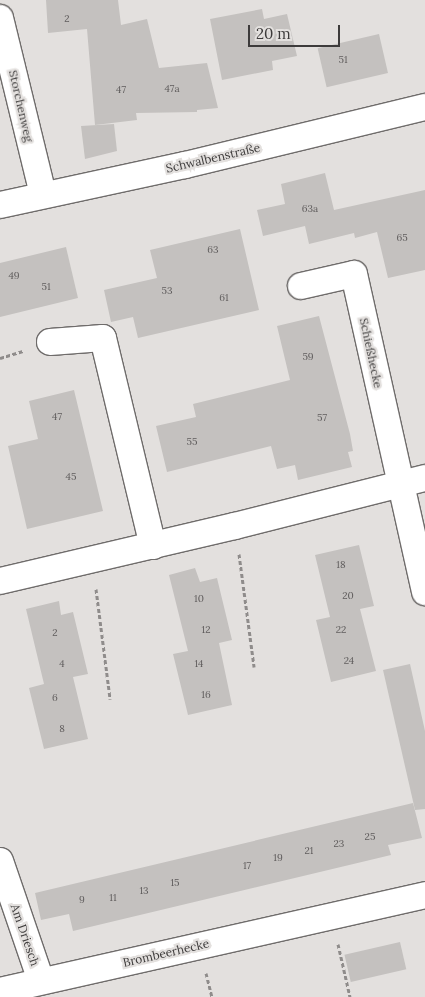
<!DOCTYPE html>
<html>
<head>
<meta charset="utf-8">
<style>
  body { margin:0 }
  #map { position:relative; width:425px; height:997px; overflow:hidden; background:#e3e0de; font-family:Lora,serif }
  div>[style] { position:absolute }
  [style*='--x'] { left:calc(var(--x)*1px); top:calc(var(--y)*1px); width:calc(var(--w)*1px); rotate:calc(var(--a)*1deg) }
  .building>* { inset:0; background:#c4c1bf; transform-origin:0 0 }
  .path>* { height:3px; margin-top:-1.5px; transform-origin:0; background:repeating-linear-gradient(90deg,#8f8c8b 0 4px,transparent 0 6.5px) }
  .roads { filter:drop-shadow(1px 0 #6f6c6b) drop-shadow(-1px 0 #6f6c6b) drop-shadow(0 1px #6f6c6b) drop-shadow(0 -1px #6f6c6b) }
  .street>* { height:26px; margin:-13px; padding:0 13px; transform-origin:13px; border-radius:13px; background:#fff }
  span { translate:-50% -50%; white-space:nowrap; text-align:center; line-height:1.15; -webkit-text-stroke:4.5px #e3e0de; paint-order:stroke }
  .number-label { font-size:10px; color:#5f5c5c }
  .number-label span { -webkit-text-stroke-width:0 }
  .street-label { font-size:12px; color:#3d3b3b }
  .scale { position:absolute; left:248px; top:25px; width:92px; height:22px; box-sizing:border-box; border:2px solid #3d3b3b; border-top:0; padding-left:6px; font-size:15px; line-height:18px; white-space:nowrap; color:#3d3b3b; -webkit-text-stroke:4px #e3e0de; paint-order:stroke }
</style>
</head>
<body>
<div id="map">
  <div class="building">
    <div style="clip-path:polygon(46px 0,118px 0,121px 25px,147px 19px,159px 68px,207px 63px,218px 108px,197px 110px,197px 112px,136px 113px,137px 120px,95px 125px,87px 29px,48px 33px)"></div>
    <div style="clip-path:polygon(262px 9px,264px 19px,287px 14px,297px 56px,272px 61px,273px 70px,222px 80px,210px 19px)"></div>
    <div style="left:379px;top:34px;width:40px;height:63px;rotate:77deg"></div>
    <div style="clip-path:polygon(114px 124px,117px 151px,85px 159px,81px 126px)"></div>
    <div style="clip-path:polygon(325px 173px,334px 210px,425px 190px,425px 270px,388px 278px,377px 232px,355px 238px,354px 233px,309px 244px,305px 226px,263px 236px,257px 210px,285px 204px,281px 184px)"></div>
    <div style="clip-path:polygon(240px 229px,259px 310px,138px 338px,133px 317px,111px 322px,104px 290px,157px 278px,150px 250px)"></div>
    <div style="clip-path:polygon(66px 247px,78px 298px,0 317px,0 263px)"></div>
    <div style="clip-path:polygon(319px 316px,350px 434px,353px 451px,348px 452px,352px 467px,298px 480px,295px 465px,277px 469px,271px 446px,167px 472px,156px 426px,196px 417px,193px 404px,290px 380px,277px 326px)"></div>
    <div style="clip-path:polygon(74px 390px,103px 511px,27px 529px,8px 446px,38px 439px,29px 401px)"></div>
    <div style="clip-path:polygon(359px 545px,374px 606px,360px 609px,376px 671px,331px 682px,316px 620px,330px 617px,315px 555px)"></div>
    <div style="clip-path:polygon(195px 568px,200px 582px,217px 578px,232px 640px,219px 643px,232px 705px,188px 715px,173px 654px,188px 651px,169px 575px)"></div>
    <div style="clip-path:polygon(59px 601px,61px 615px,73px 612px,88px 674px,73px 677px,88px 739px,44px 749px,29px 688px,44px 684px,26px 609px)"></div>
    <div style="clip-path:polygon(410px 664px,425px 731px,425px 809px,415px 810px,383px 670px)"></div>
    <div style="clip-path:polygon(413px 803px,422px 838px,388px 845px,391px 855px,73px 931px,69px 914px,41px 920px,35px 893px)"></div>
    <div style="left:400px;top:942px;width:28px;height:57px;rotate:77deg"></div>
  </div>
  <div class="path">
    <div style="--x:0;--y:358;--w:24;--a:-17"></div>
    <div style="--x:239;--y:554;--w:114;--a:82.4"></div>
    <div style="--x:96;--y:589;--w:111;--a:82.7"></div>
    <div style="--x:338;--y:944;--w:54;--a:77.2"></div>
    <div style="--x:206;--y:973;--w:25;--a:76"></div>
  </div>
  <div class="roads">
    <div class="street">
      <div style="--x:0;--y:18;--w:182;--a:76.3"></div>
      <div style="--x:0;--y:205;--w:189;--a:-12.2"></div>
      <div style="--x:185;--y:165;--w:247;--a:-13.6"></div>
      <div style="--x:301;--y:286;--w:54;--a:-12.8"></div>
      <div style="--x:354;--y:274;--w:326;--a:77.4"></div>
      <div style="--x:50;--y:342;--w:53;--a:-4.3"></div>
      <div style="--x:103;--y:338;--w:214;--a:76.5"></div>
      <div style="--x:0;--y:581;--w:241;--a:-13.2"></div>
      <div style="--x:235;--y:526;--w:196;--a:-14.2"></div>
      <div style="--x:0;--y:861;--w:127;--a:71.1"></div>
      <div style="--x:0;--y:991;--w:436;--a:-12.7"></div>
    </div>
  </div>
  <div class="number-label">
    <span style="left:67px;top:19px">2</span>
    <span style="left:343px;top:60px">51</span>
    <span style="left:172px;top:89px">47a</span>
    <span style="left:121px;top:90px">47</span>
    <span style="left:310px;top:209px">63a</span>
    <span style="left:402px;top:238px">65</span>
    <span style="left:213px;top:250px">63</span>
    <span style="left:14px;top:276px">49</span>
    <span style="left:46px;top:287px">51</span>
    <span style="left:167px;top:291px">53</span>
    <span style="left:224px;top:298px">61</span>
    <span style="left:308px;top:357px">59</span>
    <span style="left:57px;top:417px">47</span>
    <span style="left:322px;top:418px">57</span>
    <span style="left:192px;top:442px">55</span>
    <span style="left:71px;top:477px">45</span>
    <span style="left:341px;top:565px">18</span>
    <span style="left:348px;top:596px">20</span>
    <span style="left:199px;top:599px">10</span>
    <span style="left:206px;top:630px">12</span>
    <span style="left:341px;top:630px">22</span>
    <span style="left:55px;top:633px">2</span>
    <span style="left:349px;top:661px">24</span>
    <span style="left:62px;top:664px">4</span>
    <span style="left:199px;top:664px">14</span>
    <span style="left:206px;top:695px">16</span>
    <span style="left:55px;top:698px">6</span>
    <span style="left:62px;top:729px">8</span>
    <span style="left:370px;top:837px">25</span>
    <span style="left:339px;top:844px">23</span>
    <span style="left:309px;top:851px">21</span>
    <span style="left:278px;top:858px">19</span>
    <span style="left:247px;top:866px">17</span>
    <span style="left:175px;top:883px">15</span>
    <span style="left:144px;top:891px">13</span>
    <span style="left:113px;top:898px">11</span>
    <span style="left:82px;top:900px">9</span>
  </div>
  <div class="street-label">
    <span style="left:21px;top:106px;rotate:77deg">Storchenweg</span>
    <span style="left:213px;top:158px;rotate:-13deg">Schwalbenstraße</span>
    <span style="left:371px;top:353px;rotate:78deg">Schießhecke</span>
    <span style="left:25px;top:935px;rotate:71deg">Am Driesch</span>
    <span style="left:166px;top:953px;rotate:-13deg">Brombeerhecke</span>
  </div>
  <div class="scale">20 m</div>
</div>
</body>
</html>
